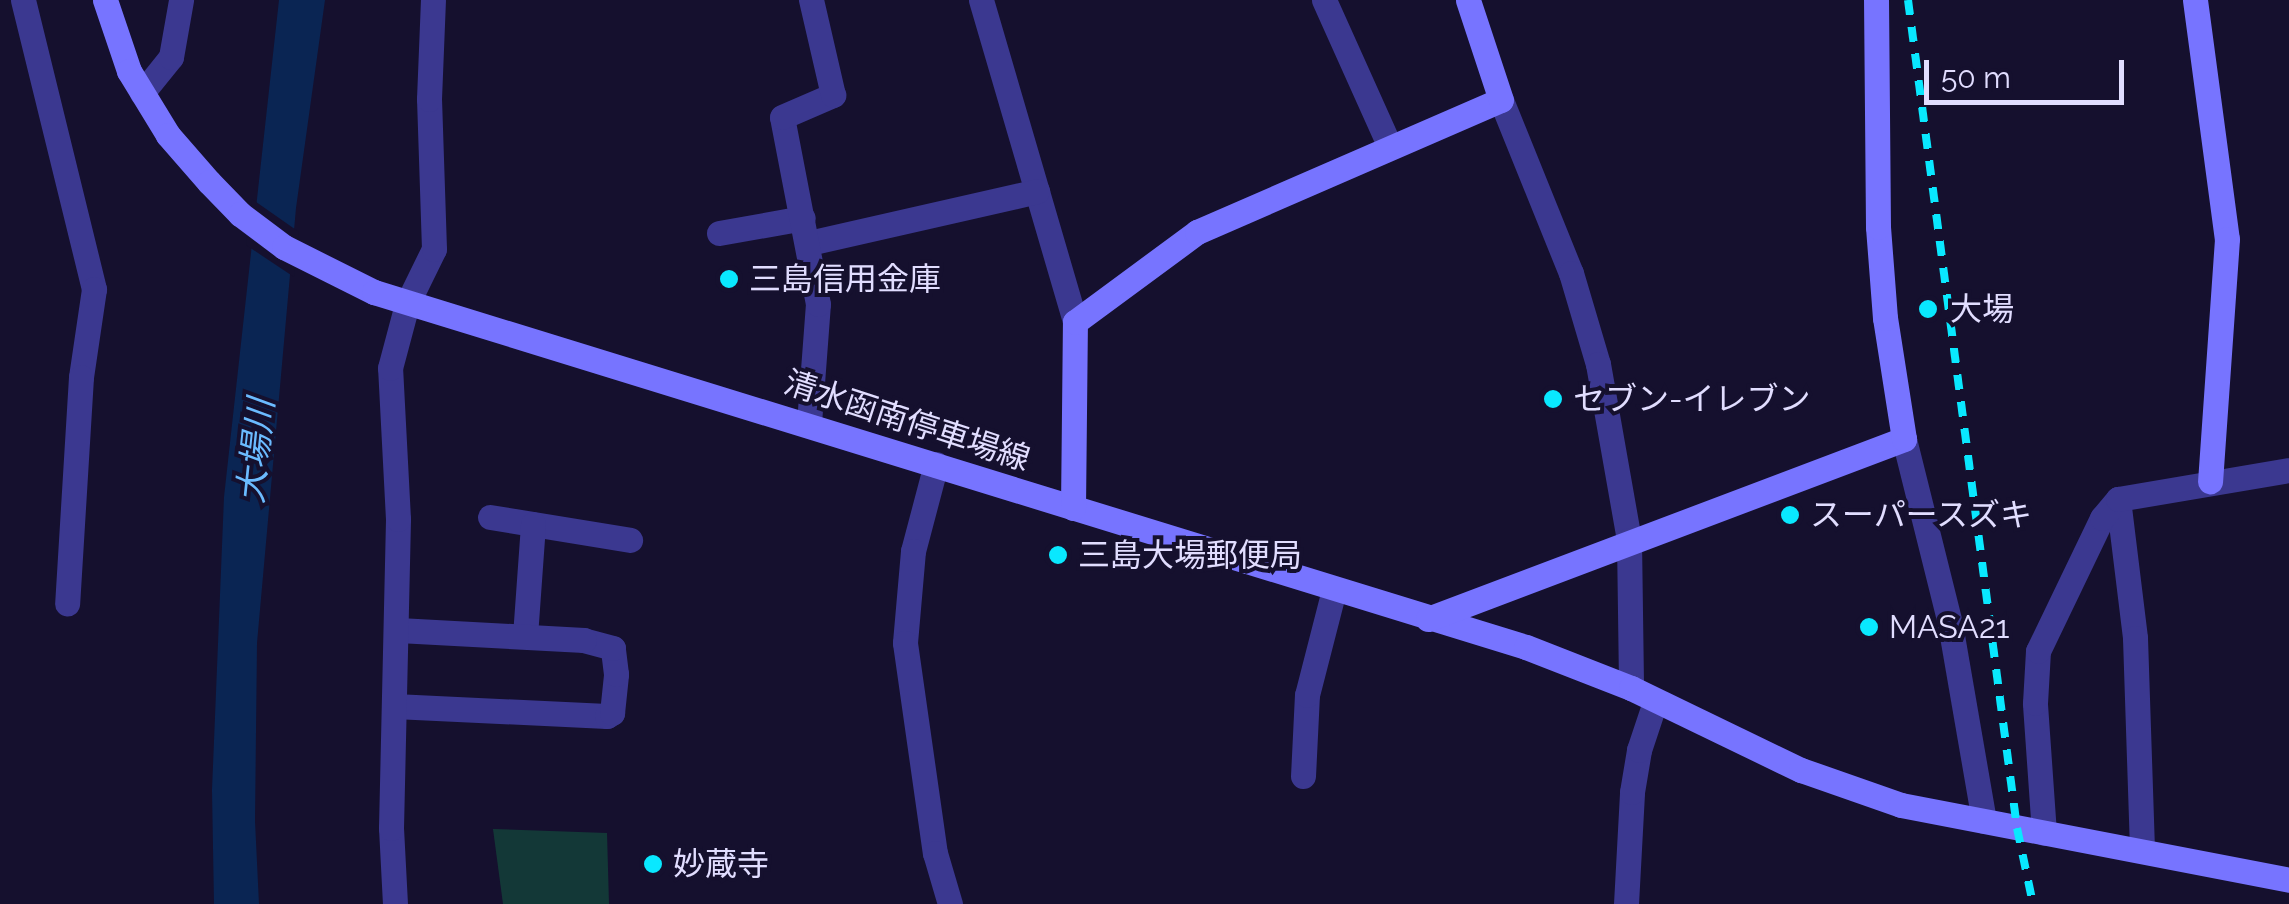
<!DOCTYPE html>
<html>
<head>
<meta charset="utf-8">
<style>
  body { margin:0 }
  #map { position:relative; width:2289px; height:904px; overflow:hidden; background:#15102e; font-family:Raleway,"Noto Sans JP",sans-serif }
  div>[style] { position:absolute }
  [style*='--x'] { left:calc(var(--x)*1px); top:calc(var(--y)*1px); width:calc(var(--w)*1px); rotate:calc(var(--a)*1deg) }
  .green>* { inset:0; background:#133837 }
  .water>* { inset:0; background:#0a2553 }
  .pier>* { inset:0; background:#15102e }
  .street>* { height:25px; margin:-12.5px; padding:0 12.5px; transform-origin:12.5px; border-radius:12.5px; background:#3b3890 }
  .secondary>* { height:25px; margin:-12.5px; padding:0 12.5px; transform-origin:12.5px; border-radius:12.5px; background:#7774ff }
  .rail>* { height:8px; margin-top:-4px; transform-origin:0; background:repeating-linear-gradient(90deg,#09e8ff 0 15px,transparent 0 27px) }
  .dots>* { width:28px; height:28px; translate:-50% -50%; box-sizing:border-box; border:5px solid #15102e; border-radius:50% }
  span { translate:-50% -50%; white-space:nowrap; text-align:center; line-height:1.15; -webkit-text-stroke:8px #15102e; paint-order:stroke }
  .poi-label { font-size:32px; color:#e1ddff }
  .left { translate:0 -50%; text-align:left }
  .street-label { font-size:32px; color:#e1ddff }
  .water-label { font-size:35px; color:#6bbbff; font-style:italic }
  .scale { position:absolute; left:1924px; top:60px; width:200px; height:45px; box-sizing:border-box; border:5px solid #e1ddff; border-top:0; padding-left:12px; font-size:30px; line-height:35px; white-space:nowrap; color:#e1ddff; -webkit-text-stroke:8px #15102e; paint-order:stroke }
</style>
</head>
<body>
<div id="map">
  <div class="green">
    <div style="clip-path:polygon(493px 829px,607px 833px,609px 904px,503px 904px)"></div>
  </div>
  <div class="water">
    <div style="clip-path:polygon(279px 0,325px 0,296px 208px,257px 643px,255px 821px,259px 904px,214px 904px,212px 790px,224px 497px)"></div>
  </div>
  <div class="pier">
    <div style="clip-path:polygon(252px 199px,299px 232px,294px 277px,246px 245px)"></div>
  </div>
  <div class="street">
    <div style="--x:23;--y:0;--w:298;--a:76.2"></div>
    <div style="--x:94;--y:289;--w:89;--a:98.4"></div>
    <div style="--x:81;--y:377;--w:227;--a:93.5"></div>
    <div style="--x:981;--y:0;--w:335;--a:73.7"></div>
    <div style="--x:1324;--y:0;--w:161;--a:65.8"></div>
    <div style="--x:142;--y:93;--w:46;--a:-51.1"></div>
    <div style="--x:171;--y:57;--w:58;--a:-80"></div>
    <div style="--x:1501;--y:100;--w:187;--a:68"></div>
    <div style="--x:1571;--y:273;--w:95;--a:73.5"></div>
    <div style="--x:1598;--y:364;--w:179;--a:80"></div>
    <div style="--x:1629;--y:540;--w:148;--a:89.2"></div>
    <div style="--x:719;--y:233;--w:85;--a:-10.1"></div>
    <div style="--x:809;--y:243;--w:234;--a:-12.8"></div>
    <div style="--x:809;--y:423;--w:119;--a:-85.7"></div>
    <div style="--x:818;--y:304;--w:190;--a:-100.9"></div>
    <div style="--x:782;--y:117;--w:56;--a:-23.3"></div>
    <div style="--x:833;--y:95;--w:98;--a:-103"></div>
    <div style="--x:1904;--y:439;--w:191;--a:76"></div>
    <div style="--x:1950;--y:624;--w:200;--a:80.2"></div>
    <div style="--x:936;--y:464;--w:90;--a:104.8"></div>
    <div style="--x:913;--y:551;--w:92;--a:95"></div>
    <div style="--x:905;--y:643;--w:212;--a:81.9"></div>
    <div style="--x:935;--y:853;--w:53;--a:73.6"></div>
    <div style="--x:2118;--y:499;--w:140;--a:83"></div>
    <div style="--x:2135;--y:638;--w:212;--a:88.1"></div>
    <div style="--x:490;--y:517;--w:142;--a:9.3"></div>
    <div style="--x:525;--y:636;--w:112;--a:-85.9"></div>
    <div style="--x:394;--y:706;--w:213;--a:2.7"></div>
    <div style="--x:607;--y:716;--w:6;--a:-31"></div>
    <div style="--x:612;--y:713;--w:39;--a:-84"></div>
    <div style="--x:616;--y:674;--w:26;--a:-97"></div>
    <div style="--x:613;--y:648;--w:30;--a:-165"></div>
    <div style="--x:584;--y:640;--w:186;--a:-176.9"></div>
    <div style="--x:1303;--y:776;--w:81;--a:-87.2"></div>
    <div style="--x:1307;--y:695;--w:108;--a:-75.6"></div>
    <div style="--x:2044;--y:833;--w:130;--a:-94"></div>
    <div style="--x:2035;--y:703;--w:52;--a:-86.7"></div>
    <div style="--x:2038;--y:651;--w:148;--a:-64.3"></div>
    <div style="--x:2102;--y:518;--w:25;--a:-50"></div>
    <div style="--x:2118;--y:499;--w:173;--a:-9.6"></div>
    <div style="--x:395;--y:904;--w:76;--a:-93"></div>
    <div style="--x:391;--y:828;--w:309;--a:-88.7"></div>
    <div style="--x:398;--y:519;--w:151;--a:-93"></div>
    <div style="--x:390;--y:368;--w:66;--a:-75.1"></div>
    <div style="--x:407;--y:304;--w:61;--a:-63.9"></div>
    <div style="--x:434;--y:249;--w:150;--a:-91.9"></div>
    <div style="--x:429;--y:99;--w:99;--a:-87.7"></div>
    <div style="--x:1626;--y:904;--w:112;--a:-86.9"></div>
    <div style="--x:1632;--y:792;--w:43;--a:-80.5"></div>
    <div style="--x:1639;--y:750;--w:51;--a:-71.6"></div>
  </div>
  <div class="secondary">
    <div style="--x:105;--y:0;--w:75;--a:71.3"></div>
    <div style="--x:129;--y:71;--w:75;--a:58.6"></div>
    <div style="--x:168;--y:135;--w:62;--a:48.9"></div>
    <div style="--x:209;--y:182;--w:45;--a:45.9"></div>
    <div style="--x:240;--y:214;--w:55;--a:36.9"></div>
    <div style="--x:284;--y:247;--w:101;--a:26.6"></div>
    <div style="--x:374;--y:292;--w:1205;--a:17.13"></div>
    <div style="--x:1526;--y:647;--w:113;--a:21.3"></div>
    <div style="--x:1631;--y:688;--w:189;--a:25.8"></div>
    <div style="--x:1801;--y:770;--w:106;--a:19.3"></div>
    <div style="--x:1901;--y:805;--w:395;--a:10.9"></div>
    <div style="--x:2195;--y:0;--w:241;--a:82.4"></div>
    <div style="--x:2227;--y:239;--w:243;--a:94"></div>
    <div style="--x:1073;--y:508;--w:186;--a:-89.4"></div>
    <div style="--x:1075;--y:322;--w:152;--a:-36.4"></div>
    <div style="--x:1197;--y:232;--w:331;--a:-23.5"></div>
    <div style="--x:1501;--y:100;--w:105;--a:-108.3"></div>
    <div style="--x:1428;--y:619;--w:509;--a:-20.71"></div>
    <div style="--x:1904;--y:439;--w:122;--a:-98.9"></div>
    <div style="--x:1885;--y:318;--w:91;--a:-94.4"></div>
    <div style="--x:1878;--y:227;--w:227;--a:-90.5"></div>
  </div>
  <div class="rail">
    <div style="--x:1908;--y:0;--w:835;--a:82.5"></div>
    <div style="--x:2017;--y:828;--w:78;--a:78.1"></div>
  </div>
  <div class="dots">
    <div style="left:729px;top:279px;background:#09e8ff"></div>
    <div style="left:1928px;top:309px;background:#09e8ff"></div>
    <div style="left:1553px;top:399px;background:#09e8ff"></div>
    <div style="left:1790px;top:515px;background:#09e8ff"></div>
    <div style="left:1058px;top:555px;background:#09e8ff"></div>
    <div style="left:1869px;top:627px;background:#09e8ff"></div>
    <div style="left:653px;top:864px;background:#09e8ff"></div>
  </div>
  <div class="poi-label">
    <span class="left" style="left:749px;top:279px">三島信用金庫</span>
    <span class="left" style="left:1950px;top:309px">大場</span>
    <span class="left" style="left:1573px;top:399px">セブン-イレブン</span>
    <span class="left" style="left:1810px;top:515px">スーパースズキ</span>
    <span class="left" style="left:1078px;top:555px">三島大場郵便局</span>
    <span class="left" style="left:1889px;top:627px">MASA21</span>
    <span class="left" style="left:673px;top:864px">妙蔵寺</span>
  </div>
  <div class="street-label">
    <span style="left:907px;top:421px;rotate:18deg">清水函南停車場線</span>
  </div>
  <div class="water-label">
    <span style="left:256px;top:451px;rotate:-84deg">大場川</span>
  </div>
  <div class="scale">50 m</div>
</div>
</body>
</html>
